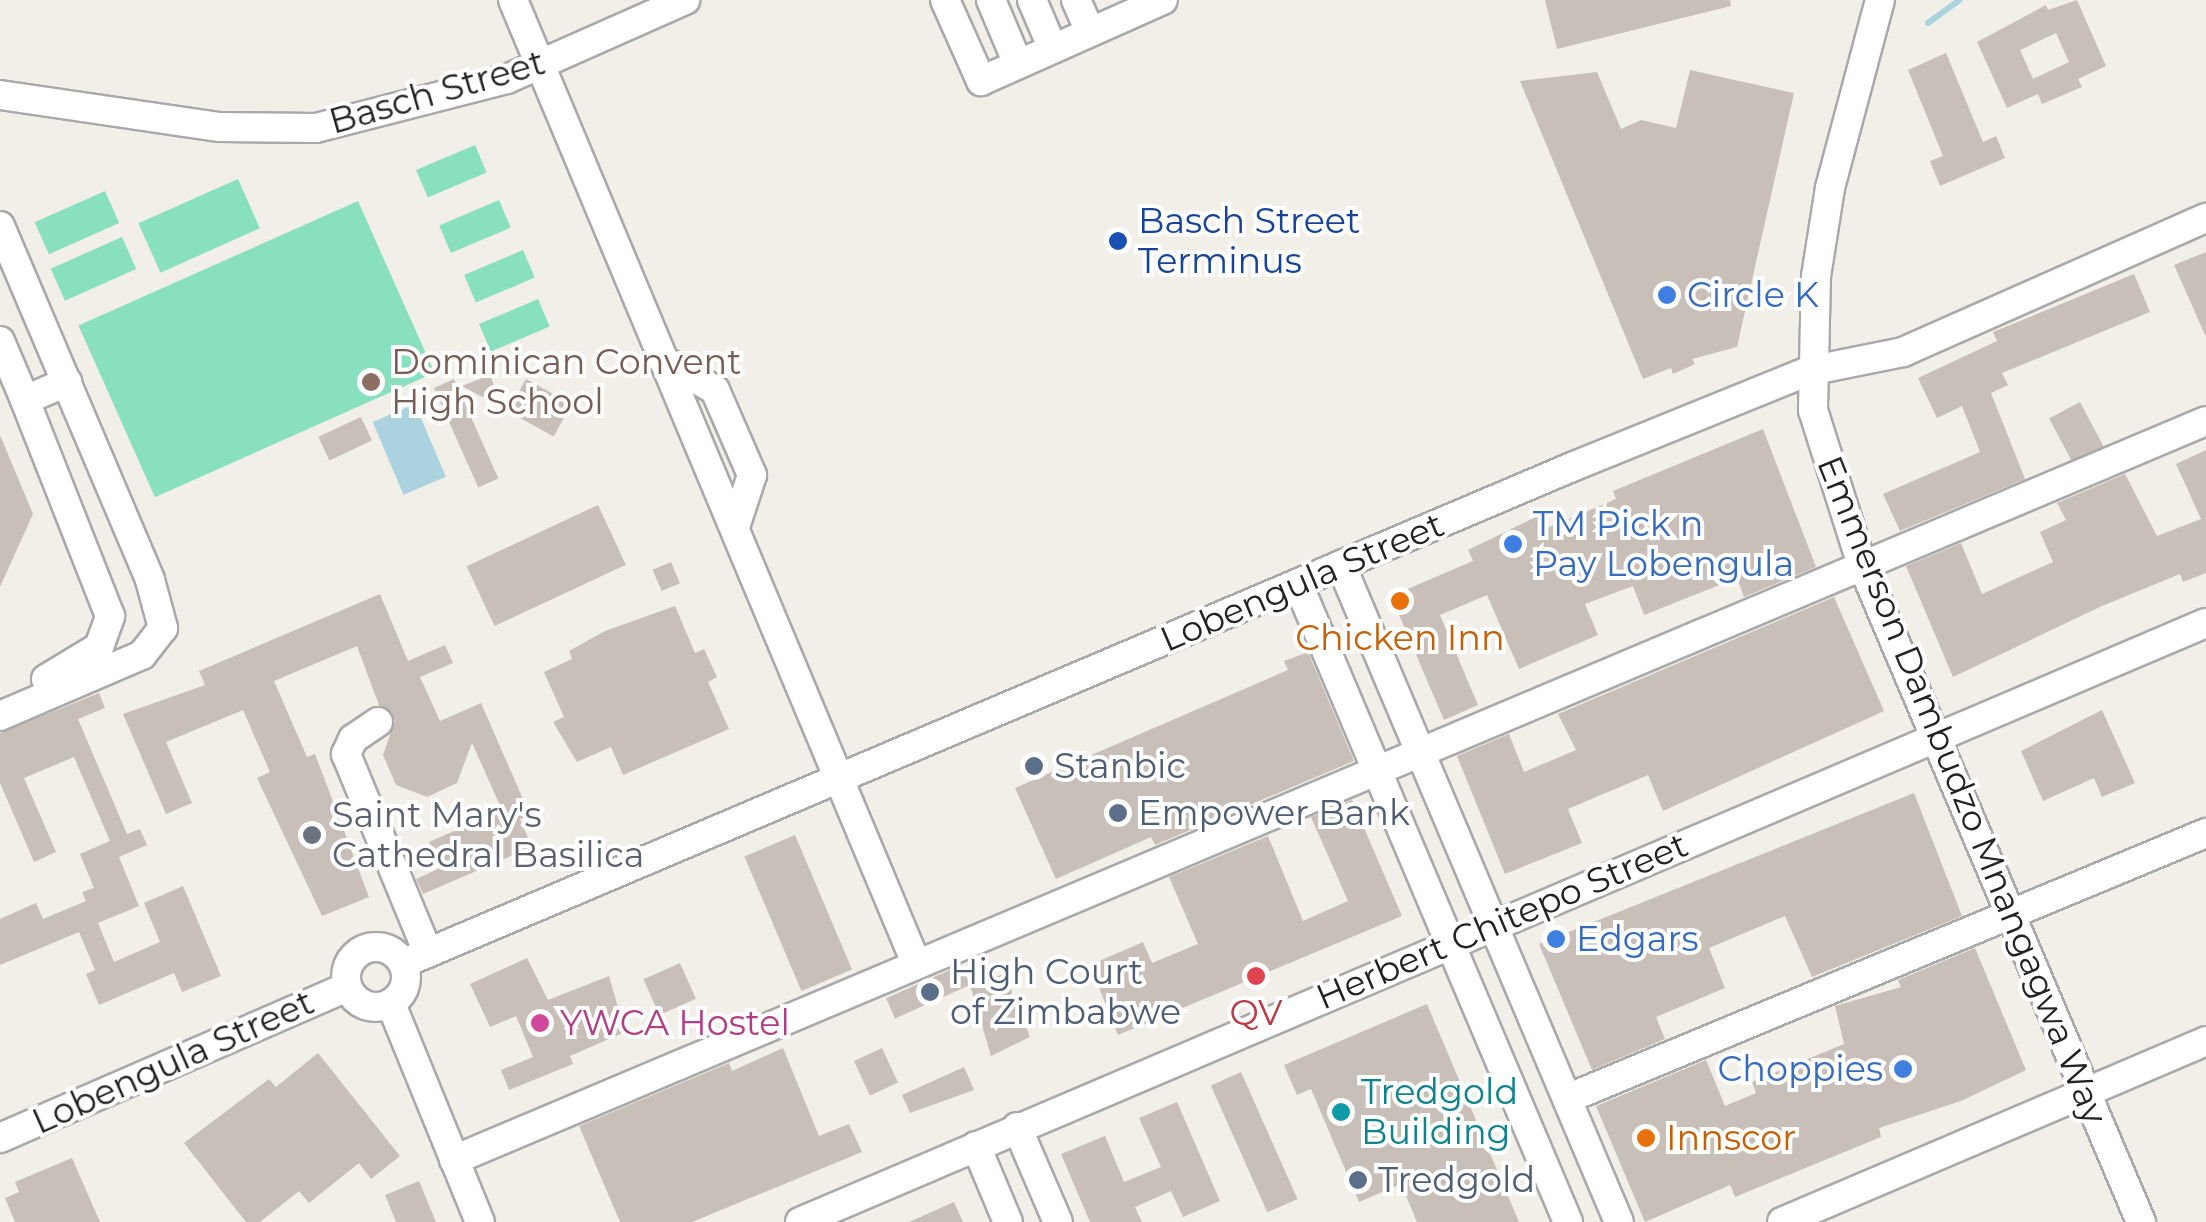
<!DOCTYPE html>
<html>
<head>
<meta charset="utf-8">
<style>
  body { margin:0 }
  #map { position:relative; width:2206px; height:1222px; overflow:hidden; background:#f2efe9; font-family:Montserrat,sans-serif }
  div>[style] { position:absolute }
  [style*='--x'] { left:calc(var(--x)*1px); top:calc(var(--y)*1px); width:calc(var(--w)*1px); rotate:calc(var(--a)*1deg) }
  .pitch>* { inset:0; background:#88e0be; transform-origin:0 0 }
  .water>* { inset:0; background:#aad3df; transform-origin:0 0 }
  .stream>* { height:6px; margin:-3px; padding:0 3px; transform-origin:3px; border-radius:3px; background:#aad3df }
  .building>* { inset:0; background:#c7bfb8; transform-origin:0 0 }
  .roads { filter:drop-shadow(2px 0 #a9a9a9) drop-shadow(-2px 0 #a9a9a9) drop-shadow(0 2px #a9a9a9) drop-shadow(0 -2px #a9a9a9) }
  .minor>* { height:28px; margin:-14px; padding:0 14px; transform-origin:14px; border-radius:14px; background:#fff }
  .minor>.ring { margin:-14px; padding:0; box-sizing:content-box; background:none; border:28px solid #fff; border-radius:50% }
  .dots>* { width:28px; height:28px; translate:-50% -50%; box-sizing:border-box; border:5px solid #fff; border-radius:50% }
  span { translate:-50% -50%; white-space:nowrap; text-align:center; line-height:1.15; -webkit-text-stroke:8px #fff; paint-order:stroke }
  .street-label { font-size:35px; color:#222 }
  .transit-label { font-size:35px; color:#164399 }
  .left { translate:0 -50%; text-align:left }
  .shop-label { font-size:35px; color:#366cbe }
  .right { translate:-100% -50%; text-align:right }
  .education-label { font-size:35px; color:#785e54 }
  .food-label { font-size:35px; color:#c56008 }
  .service-label { font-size:35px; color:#4e5e75 }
  .worship-label { font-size:35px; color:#5b616d }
  .health-label { font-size:35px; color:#be3a42 }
  .hotel-label { font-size:35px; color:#b23c85 }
  .culture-label { font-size:35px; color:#0d838f }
</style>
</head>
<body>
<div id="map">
  <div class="pitch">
    <div style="left:475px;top:145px;width:30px;height:64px;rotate:67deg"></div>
    <div style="left:238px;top:179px;width:54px;height:109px;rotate:66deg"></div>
    <div style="left:105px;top:191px;width:35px;height:77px;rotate:66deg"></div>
    <div style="left:499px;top:200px;width:30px;height:65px;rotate:67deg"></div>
    <div style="left:358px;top:201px;width:188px;height:306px;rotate:66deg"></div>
    <div style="left:122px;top:237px;width:35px;height:78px;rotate:66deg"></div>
    <div style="left:523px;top:250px;width:30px;height:64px;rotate:67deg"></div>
    <div style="left:538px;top:299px;width:30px;height:64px;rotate:67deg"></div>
  </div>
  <div class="water">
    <div style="left:415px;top:404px;width:79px;height:46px;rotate:67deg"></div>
  </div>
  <div class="stream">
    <div style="--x:1928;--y:23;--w:39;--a:-36"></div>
  </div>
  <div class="building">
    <div style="clip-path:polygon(1545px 0,1730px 0,1731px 6px,1557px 49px)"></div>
    <div style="clip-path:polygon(evenodd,2077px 0,2106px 66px,2078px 79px,2082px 87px,2042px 104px,2038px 94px,2007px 108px,1977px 42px,2046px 5px,2048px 10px,2077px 0,2056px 33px,2069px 62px,2033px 79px,2020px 50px,2056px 33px)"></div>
    <div style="clip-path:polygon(1946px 53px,1983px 142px,1996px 136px,2005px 158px,1940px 186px,1930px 161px,1943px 156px,1908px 70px)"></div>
    <div style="clip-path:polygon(1690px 70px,1794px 93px,1737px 347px,1692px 359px,1695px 364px,1673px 374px,1671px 368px,1643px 379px,1520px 81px,1597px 72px,1621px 129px,1641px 120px,1676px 128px)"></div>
    <div style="clip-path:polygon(2206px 252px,2206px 337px,2174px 265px)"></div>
    <div style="clip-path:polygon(2134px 274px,2150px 312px,2002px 373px,2008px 385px,1991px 393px,2025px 479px,1900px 531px,1883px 494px,1980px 452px,1962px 406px,1937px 418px,1918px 378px,1997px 341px,1993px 332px)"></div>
    <div style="clip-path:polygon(490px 375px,496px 391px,482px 397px,462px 386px)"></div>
    <div style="left:454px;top:379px;width:109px;height:22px;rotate:66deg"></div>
    <div style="left:526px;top:379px;width:52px;height:37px;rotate:29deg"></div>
    <div style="left:2080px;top:402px;width:50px;height:35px;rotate:62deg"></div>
    <div style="left:361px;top:417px;width:26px;height:47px;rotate:65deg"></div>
    <div style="clip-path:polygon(1763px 429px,1816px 567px,1744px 597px,1737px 578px,1644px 615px,1633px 586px,1585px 604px,1598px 635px,1519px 669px,1487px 595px,1440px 615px,1478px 705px,1444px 720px,1391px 596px,1473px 561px,1468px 550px,1540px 515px,1547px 528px,1616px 499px,1613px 491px)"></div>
    <div style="clip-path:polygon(0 435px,33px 514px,0 587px)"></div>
    <div style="clip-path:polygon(2206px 450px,2206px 573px,2183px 582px,2180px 574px,2102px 606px,1953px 677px,1906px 566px,1961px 543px,1982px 594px,2053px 562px,2040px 532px,2066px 520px,2057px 503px,2125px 474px,2157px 536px,2201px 519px,2176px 464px)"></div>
    <div style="left:598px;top:505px;width:66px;height:145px;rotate:65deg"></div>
    <div style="left:671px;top:562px;width:23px;height:20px;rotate:67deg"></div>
    <div style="clip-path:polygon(380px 594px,408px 661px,445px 645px,453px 663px,420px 677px,440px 721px,481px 703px,530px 815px,520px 819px,532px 847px,423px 894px,416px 879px,440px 868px,429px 842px,502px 810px,472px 743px,457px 783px,427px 797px,396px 785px,383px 755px,395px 720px,379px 705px,357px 646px,274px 681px,307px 757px,315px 754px,369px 897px,322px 916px,257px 778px,270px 772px,243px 710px,166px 742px,192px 803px,166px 814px,123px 714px,205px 685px,199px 671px)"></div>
    <div style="clip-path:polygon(1834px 597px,1884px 711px,1663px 811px,1648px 775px,1568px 809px,1582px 843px,1505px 874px,1457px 756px,1509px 734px,1524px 772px,1576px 750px,1558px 714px)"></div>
    <div style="clip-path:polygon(675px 606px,695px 653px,704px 649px,717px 677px,708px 682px,729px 729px,623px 775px,611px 747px,577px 762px,553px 722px,564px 717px,544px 672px,572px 659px,569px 651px,605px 631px)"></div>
    <div style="clip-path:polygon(1308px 652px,1354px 761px,1155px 845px,1151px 837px,1056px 879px,1015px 788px,1288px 670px,1284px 661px)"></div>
    <div style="clip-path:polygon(99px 693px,105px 708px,78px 719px,127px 834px,140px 829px,147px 845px,119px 857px,139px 906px,98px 923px,114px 962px,160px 942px,144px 903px,183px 886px,221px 976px,182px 992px,174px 973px,99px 1005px,86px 974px,95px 970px,79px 932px,0 965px,0 919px,36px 903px,43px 919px,86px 901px,82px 892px,94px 888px,80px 854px,110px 841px,74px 757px,24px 778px,56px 852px,34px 862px,0 783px,0 733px)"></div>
    <div style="clip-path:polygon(2102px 710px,2135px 783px,2102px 797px,2094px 778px,2043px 801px,2021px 751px)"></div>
    <div style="clip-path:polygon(1914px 793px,1962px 916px,1812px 977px,1785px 916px,1709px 948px,1725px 988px,1656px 1017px,1665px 1039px,1592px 1070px,1539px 944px)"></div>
    <div style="clip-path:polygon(1352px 800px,1402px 916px,1118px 1035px,1090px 965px,1143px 942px,1152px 963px,1198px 944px,1169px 877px,1268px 836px,1303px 921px,1348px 901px,1311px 817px)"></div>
    <div style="left:795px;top:835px;width:146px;height:55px;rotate:67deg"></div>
    <div style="clip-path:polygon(1975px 948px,2026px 1070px,1961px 1101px,1879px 1128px,1881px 1137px,1735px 1197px,1730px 1185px,1645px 1222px,1596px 1106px,1706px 1060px,1725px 1106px,1756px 1093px,1752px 1082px,1844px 1044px,1835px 1006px,1901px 987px,1898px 980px)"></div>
    <div style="clip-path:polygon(527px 958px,548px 1000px,609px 976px,625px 1032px,570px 1056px,573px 1064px,509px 1090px,501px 1070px,533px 1057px,516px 1016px,490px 1027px,470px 984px)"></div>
    <div style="left:680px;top:963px;width:39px;height:40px;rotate:66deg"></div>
    <div style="left:961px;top:965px;width:22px;height:82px;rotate:66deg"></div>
    <div style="clip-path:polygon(1005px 974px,1030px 1037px,991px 1056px,970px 985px)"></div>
    <div style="clip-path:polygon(1427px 1004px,1519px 1222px,1417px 1222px,1401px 1184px,1359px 1202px,1311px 1089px,1297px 1095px,1284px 1065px)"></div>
    <div style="clip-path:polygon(783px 1048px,819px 1136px,849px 1124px,862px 1152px,692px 1222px,620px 1222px,579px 1126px,729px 1063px,732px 1071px)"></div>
    <div style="left:882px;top:1048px;width:38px;height:31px;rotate:65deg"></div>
    <div style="clip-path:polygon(318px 1053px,400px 1156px,371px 1179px,359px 1163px,309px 1203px,299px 1191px,260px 1222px,246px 1222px,184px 1143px,269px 1079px,276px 1087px)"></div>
    <div style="clip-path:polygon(964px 1067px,974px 1090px,910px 1113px,902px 1095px)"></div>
    <div style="left:1241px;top:1072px;width:139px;height:33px;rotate:66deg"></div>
    <div style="clip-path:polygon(1177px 1102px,1220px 1201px,1183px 1217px,1171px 1191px,1135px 1207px,1142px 1222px,1090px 1222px,1061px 1154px,1105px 1136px,1124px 1182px,1161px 1167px,1139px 1118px)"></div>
    <div style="clip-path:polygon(72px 1158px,100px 1222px,15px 1222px,5px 1198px,19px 1192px,15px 1182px)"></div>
    <div style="clip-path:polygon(419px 1181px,436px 1222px,396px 1222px,385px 1195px)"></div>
    <div style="clip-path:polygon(954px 1202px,963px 1222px,909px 1222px)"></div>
  </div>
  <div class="roads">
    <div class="minor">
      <div style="--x:513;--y:0;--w:1044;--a:67.29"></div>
      <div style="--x:945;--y:0;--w:89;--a:66"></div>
      <div style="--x:981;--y:81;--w:199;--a:-24"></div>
      <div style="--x:991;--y:0;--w:69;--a:67.1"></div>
      <div style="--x:1032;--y:0;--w:53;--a:66.8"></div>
      <div style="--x:1076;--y:0;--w:35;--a:66"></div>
      <div style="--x:1880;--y:0;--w:195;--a:104.9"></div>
      <div style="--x:1830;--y:188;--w:89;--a:99"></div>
      <div style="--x:1816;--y:276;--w:134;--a:91.3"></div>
      <div style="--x:1813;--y:410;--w:159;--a:72.5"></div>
      <div style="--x:1861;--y:562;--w:717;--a:67.01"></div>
      <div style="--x:0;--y:95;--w:222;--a:8.3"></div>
      <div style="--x:220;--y:127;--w:96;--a:0.6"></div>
      <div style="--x:316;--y:128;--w:197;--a:-14.4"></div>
      <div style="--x:507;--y:79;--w:195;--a:-23.9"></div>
      <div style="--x:0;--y:226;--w:384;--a:67"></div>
      <div style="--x:150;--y:580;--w:50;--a:74.8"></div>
      <div style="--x:163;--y:628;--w:34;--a:128"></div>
      <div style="--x:142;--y:655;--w:155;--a:156.8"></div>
      <div style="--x:0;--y:341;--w:64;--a:67"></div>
      <div style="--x:663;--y:360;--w:60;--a:30"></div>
      <div style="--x:715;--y:390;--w:93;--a:66.5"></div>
      <div style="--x:752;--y:475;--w:55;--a:108.1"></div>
      <div style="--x:1341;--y:565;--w:713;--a:67.07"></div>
      <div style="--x:1298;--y:584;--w:693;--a:67.06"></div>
      <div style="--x:46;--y:679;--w:62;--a:-31.1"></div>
      <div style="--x:99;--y:647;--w:33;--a:-70"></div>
      <div style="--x:110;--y:616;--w:232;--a:-111.5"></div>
      <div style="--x:25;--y:400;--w:46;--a:-23.2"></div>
      <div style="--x:378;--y:722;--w:30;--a:146"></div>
      <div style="--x:353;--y:739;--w:17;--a:115"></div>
      <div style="--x:346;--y:754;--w:215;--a:67.6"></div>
      <div class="ring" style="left:346px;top:947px;width:32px;height:32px"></div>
      <div style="--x:404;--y:963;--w:1269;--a:-23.01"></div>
      <div style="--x:1572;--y:467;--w:256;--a:-22.1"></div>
      <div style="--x:1809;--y:371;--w:96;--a:-11.4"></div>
      <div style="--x:1903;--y:352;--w:331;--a:-23.9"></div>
      <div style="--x:391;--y:1004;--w:235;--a:67.8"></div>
      <div style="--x:1569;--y:1098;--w:690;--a:-22.59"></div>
      <div style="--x:1017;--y:1127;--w:103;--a:66.7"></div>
      <div style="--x:0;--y:1138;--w:378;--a:-23.5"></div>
      <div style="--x:976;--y:1146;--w:82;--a:67.2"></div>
      <div style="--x:454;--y:1160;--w:1901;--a:-22.87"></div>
      <div style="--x:800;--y:1222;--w:1528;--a:-23.08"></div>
      <div style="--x:1782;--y:1222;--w:461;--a:-23.1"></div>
    </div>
  </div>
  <div class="dots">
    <div style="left:1118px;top:241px;background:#1a4fb4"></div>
    <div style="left:1667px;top:295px;background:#3f7fe0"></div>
    <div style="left:371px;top:382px;background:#8d6e63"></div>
    <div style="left:1513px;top:544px;background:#3f7fe0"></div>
    <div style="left:1400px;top:601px;background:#e8710a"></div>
    <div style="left:1034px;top:766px;background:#5c6f8a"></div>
    <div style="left:1118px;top:813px;background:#5c6f8a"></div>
    <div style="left:312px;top:835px;background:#6b7280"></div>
    <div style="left:1556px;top:939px;background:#3f7fe0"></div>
    <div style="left:1256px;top:976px;background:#e0444e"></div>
    <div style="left:930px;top:992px;background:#5c6f8a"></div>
    <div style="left:540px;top:1023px;background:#d1479c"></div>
    <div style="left:1903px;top:1069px;background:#3f7fe0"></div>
    <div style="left:1341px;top:1112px;background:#0f9aa8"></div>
    <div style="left:1646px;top:1138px;background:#e8710a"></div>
    <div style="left:1358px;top:1180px;background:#5c6f8a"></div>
  </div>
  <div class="street-label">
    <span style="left:437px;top:92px;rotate:-16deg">Basch Street</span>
    <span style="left:1302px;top:582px;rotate:-23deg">Lobengula Street</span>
    <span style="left:1962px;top:790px;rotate:68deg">Emmerson Dambudzo Mnangagwa Way</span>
    <span style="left:1502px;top:921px;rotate:-23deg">Herbert Chitepo Street</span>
    <span style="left:173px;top:1062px;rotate:-24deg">Lobengula Street</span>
  </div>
  <div class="transit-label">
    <span class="left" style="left:1138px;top:241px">Basch Street<br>Terminus</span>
  </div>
  <div class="shop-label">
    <span class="left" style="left:1687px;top:295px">Circle K</span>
    <span class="left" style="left:1533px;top:544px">TM Pick n<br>Pay Lobengula</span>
    <span class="left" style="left:1576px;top:939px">Edgars</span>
    <span class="right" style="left:1883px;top:1069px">Choppies</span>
  </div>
  <div class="education-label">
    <span class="left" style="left:391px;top:382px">Dominican Convent<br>High School</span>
  </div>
  <div class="food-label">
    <span style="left:1400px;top:638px">Chicken Inn</span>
    <span class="left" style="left:1666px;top:1138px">Innscor</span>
  </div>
  <div class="service-label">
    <span class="left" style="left:1054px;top:766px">Stanbic</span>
    <span class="left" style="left:1138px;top:813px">Empower Bank</span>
    <span class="left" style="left:950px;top:992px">High Court<br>of Zimbabwe</span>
    <span class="left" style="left:1378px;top:1180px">Tredgold</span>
  </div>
  <div class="worship-label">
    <span class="left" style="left:332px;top:835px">Saint Mary's<br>Cathedral Basilica</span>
  </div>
  <div class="health-label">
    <span style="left:1256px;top:1013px">QV</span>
  </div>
  <div class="hotel-label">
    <span class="left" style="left:560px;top:1023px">YWCA Hostel</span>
  </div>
  <div class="culture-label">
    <span class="left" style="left:1361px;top:1112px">Tredgold<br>Building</span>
  </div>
</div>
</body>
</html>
